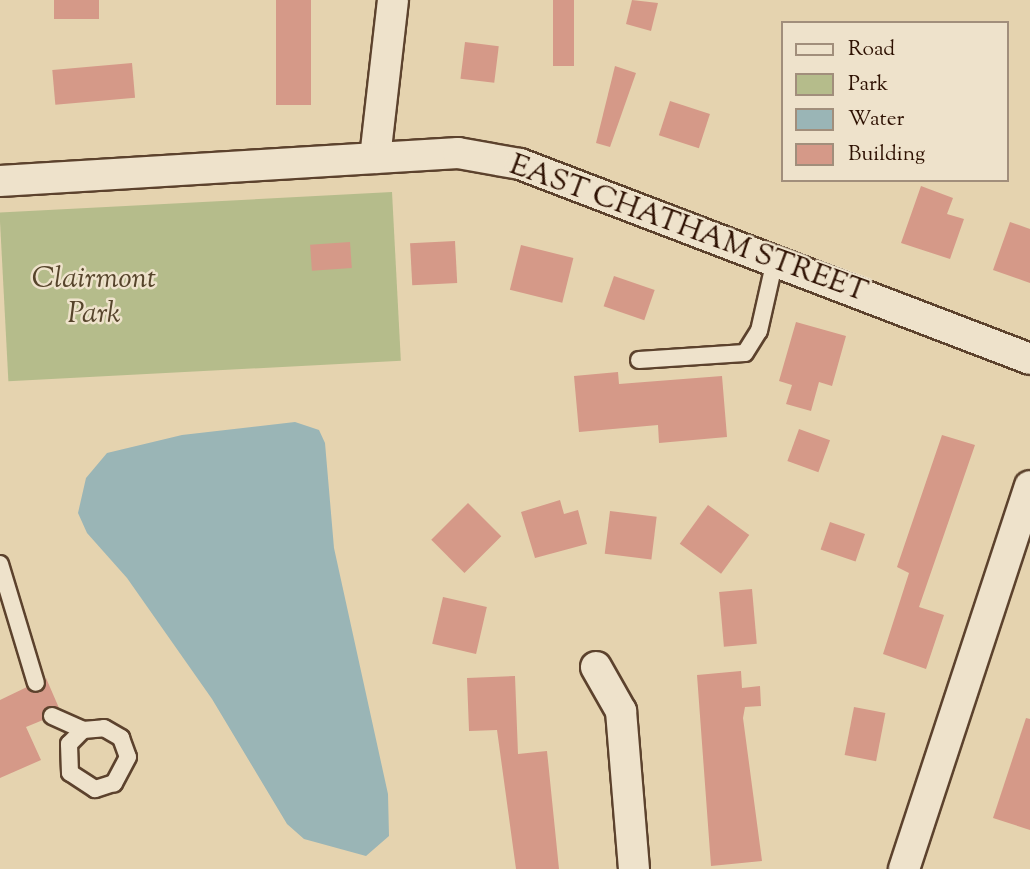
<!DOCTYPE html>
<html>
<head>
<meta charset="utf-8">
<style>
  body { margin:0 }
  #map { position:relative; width:1030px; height:869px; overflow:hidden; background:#e5d3af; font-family:"Sorts Mill Goudy",serif }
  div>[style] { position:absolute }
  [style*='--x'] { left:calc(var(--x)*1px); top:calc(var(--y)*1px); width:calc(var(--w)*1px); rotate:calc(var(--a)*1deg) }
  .green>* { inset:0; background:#b5bc8b; transform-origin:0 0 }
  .water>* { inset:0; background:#9ab5b6 }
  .building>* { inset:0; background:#d59988; transform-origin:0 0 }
  .roads { filter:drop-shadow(2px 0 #5c422d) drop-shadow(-2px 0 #5c422d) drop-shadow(0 2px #5c422d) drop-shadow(0 -2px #5c422d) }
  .service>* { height:16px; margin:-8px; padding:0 8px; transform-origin:8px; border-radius:8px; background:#eee2cb }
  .minor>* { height:30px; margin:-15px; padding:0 15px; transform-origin:15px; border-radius:15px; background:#eee2cb }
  span { translate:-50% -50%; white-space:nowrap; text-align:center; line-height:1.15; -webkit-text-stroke:5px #eee2cb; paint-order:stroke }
  .street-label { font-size:30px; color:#2e1102 }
  .park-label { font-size:30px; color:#56442b; font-style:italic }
  .legend { position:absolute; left:781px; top:21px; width:228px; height:161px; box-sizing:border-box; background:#eee2cb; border:2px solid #a18e7b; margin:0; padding:9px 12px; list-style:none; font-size:21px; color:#2e1102 }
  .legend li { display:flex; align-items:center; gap:14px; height:35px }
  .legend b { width:35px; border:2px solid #a18e7b }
</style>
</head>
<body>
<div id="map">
  <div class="green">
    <div style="left:392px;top:192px;width:169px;height:393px;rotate:87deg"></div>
  </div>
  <div class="water">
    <div style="clip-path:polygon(295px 422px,319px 430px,325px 443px,334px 548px,388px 794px,389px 836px,366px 856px,304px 839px,287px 824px,212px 699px,127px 578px,87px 533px,78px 513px,86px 478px,107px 453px,182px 435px)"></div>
  </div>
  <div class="building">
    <div style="left:54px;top:0;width:45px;height:19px"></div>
    <div style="left:276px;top:0;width:35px;height:105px"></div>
    <div style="left:553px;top:0;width:21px;height:66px"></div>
    <div style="clip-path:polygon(632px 0,658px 3px,651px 31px,626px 24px)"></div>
    <div style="left:465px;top:42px;width:34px;height:37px;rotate:7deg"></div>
    <div style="left:132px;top:63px;width:35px;height:80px;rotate:85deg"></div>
    <div style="clip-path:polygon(615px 66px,636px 73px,610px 147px,596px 143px)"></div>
    <div style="left:670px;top:101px;width:42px;height:36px;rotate:18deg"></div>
    <div style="clip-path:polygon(921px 186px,953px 198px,947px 214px,964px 219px,950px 259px,901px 243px)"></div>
    <div style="clip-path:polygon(1010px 222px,1030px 229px,1030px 283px,993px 270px)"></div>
    <div style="left:455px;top:241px;width:42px;height:45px;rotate:87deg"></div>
    <div style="left:350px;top:242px;width:26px;height:40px;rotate:86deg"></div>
    <div style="left:521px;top:245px;width:54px;height:46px;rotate:14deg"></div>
    <div style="left:614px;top:276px;width:43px;height:32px;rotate:19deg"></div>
    <div style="clip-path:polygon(796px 322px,846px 336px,832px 386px,819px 382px,811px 411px,786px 404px,792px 385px,779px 381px)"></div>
    <div style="clip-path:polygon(618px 372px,619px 384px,722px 376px,727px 437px,659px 443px,658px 425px,579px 432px,574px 376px)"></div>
    <div style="left:799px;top:429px;width:33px;height:34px;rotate:20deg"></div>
    <div style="clip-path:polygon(942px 435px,975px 445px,919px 607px,944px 615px,926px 669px,883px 654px,909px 573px,897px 567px)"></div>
    <div style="clip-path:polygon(560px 500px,564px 514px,578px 510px,587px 544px,535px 558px,521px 512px)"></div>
    <div style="left:468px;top:503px;width:47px;height:52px;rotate:45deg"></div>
    <div style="left:708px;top:505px;width:51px;height:48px;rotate:36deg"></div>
    <div style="left:610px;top:511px;width:47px;height:43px;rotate:7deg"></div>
    <div style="left:830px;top:522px;width:37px;height:29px;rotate:19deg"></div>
    <div style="left:752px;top:589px;width:55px;height:33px;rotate:85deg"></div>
    <div style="left:443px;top:597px;width:45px;height:48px;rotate:13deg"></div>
    <div style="clip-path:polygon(741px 671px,742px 688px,760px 686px,761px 706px,745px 707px,743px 718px,762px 861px,711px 866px,697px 675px)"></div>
    <div style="clip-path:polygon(515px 676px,518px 754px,547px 751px,559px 869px,516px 869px,497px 730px,469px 731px,467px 678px)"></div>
    <div style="clip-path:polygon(46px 678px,59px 708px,46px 707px,43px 720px,26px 727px,41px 760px,0 778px,0 700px,27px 687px,40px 693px)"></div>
    <div style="left:854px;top:707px;width:32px;height:49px;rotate:11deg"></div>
    <div style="clip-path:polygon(1026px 718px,1030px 719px,1030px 830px,993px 818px)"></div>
  </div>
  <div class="roads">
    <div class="service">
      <div style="--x:639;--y:360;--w:106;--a:-3.8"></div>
      <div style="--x:745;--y:353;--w:26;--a:-58"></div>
      <div style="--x:759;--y:331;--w:73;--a:-77.3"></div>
      <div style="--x:0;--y:564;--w:124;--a:73.2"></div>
      <div style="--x:52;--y:716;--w:34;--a:24"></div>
      <div style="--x:83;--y:730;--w:21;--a:-5"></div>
      <div style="--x:104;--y:728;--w:20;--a:30"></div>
      <div style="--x:121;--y:738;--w:20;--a:70"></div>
      <div style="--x:128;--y:757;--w:30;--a:118"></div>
      <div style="--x:114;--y:783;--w:20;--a:162"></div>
      <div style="--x:95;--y:789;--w:30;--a:-147"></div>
      <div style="--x:70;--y:773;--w:29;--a:-92"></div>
      <div style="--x:69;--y:744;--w:20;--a:-45"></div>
    </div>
    <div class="minor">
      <div style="--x:375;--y:158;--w:159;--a:-83.5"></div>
      <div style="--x:0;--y:181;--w:459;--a:-3.5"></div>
      <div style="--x:458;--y:153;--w:63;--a:10.1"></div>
      <div style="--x:520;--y:164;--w:546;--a:20.92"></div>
      <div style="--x:596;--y:667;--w:51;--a:60.4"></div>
      <div style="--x:621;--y:711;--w:159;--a:85.3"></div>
      <div style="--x:904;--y:869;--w:403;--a:-71.8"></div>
    </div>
  </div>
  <div class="street-label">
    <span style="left:688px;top:230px;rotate:20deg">EAST CHATHAM STREET</span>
  </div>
  <div class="park-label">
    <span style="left:94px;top:297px">Clairmont<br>Park</span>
  </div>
  <ul class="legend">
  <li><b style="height:9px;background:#eee2cb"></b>Road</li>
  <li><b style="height:19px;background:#b5bc8b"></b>Park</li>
  <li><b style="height:19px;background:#9ab5b6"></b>Water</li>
  <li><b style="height:19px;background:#d59988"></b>Building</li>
  </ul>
</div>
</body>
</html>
